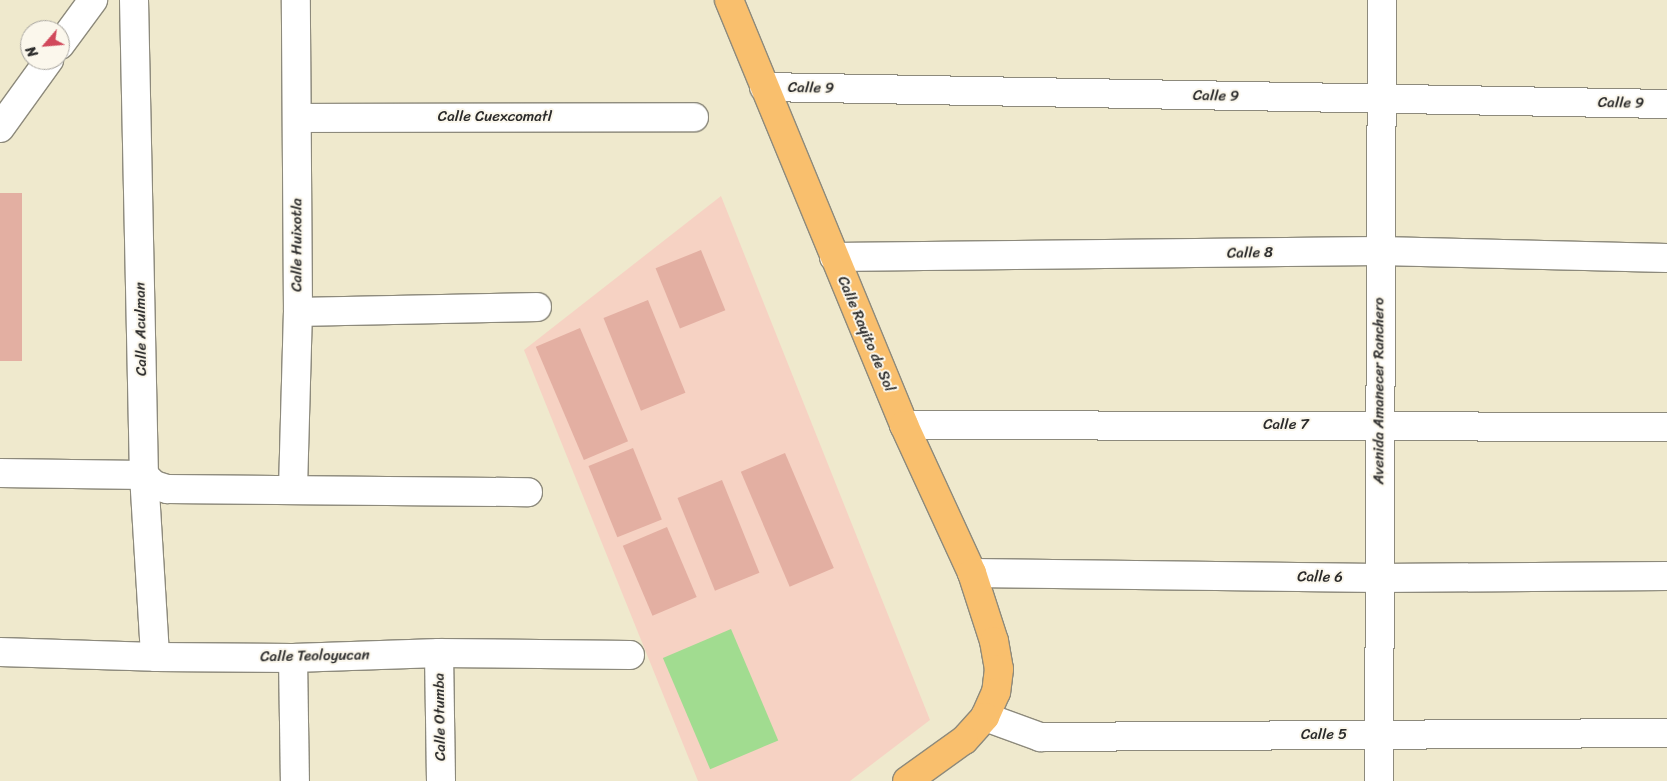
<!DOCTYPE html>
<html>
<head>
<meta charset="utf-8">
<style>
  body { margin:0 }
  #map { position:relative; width:1667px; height:781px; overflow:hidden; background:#efe9cd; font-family:Sriracha,sans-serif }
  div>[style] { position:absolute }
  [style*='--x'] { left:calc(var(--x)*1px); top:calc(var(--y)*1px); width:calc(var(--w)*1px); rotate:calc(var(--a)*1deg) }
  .built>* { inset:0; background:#f6d2c3 }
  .green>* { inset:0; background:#a1dc90; transform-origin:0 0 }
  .building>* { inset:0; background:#e3afa2; transform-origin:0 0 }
  .roads { filter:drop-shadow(1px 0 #8d8a7c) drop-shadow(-1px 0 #8d8a7c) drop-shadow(0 1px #8d8a7c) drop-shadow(0 -1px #8d8a7c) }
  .minor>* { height:28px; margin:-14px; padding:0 14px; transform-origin:14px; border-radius:14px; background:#fff }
  .major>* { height:28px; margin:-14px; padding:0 14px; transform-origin:14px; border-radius:14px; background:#f9bf6d }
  span { translate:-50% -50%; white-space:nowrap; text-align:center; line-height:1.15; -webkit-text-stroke:4px #fbf7ec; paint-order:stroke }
  .street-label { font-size:15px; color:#2b2b2b }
  .north { position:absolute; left:20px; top:20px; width:50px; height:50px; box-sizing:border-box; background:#fbf7ec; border:1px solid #a8a59f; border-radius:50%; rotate:243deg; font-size:14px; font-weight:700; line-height:20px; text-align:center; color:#2b2b2b }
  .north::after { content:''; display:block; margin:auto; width:18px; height:22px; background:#d1495b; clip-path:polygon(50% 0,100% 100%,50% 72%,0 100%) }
</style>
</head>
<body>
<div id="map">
  <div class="built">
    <div style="clip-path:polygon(721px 196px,930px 720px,850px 781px,698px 781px,524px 350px)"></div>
  </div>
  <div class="green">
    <div style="left:731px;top:629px;width:121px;height:74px;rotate:67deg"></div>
  </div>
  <div class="building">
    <div style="left:0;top:193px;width:22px;height:168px"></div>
    <div style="left:701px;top:250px;width:65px;height:49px;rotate:68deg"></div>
    <div style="left:648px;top:300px;width:100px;height:48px;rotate:68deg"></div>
    <div style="left:580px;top:328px;width:123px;height:48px;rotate:67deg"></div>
    <div style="left:633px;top:448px;width:77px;height:48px;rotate:68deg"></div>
    <div style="left:785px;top:453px;width:125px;height:48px;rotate:67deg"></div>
    <div style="left:722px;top:480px;width:100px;height:48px;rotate:68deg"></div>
    <div style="left:667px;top:527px;width:76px;height:48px;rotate:67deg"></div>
  </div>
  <div class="roads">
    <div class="minor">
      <div style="--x:134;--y:0;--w:475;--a:88.8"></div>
      <div style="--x:144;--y:475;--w:182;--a:86.5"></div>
      <div style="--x:60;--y:45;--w:56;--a:-53.7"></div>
      <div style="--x:764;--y:87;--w:903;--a:1.08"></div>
      <div style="--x:297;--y:118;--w:397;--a:-0.1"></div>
      <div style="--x:0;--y:128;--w:84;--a:-54.2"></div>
      <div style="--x:834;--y:257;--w:546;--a:-0.63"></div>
      <div style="--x:1380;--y:251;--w:287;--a:1.4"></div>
      <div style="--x:298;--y:312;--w:239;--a:-1.2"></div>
      <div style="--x:904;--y:425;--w:763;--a:0.15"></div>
      <div style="--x:0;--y:473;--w:144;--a:0.8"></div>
      <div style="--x:144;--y:475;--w:14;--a:45"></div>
      <div style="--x:154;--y:485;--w:14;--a:17"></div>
      <div style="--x:167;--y:489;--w:361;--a:0.5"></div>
      <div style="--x:293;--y:489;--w:177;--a:-88.4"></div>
      <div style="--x:298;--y:312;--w:312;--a:-90.4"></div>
      <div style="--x:972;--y:573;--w:407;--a:0.7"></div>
      <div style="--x:1379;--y:578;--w:288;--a:-0.4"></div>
      <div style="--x:0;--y:652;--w:155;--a:1.8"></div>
      <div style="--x:155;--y:657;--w:138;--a:0.4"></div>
      <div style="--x:293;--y:658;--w:146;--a:-2"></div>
      <div style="--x:439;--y:653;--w:191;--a:0.6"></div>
      <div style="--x:439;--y:653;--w:128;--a:89.1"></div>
      <div style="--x:293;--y:658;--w:123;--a:89.1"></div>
      <div style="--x:985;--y:717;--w:59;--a:20"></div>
      <div style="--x:1040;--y:737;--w:627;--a:-0.37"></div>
      <div style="--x:1379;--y:781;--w:781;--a:-89.78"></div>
    </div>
    <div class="major">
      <div style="--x:729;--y:0;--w:460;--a:67.6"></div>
      <div style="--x:904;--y:425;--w:163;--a:65.3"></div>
      <div style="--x:972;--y:573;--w:71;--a:72.1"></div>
      <div style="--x:994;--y:641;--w:28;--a:80"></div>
      <div style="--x:999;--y:669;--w:23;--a:97"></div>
      <div style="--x:996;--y:692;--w:27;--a:114"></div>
      <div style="--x:985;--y:717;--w:31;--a:132"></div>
      <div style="--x:964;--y:740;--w:70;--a:144.3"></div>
    </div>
  </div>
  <div class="street-label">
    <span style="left:811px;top:88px;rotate:1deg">Calle 9</span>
    <span style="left:1216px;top:96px;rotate:1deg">Calle 9</span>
    <span style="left:1621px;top:103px;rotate:1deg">Calle 9</span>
    <span style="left:495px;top:117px">Calle Cuexcomatl</span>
    <span style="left:297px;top:245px;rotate:-90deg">Calle Huixotla</span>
    <span style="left:1250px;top:253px;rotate:-1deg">Calle 8</span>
    <span style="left:141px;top:329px;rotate:-91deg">Calle Aculman</span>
    <span style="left:866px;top:334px;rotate:67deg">Calle Rayito de Sol</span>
    <span style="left:1379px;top:391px;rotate:-90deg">Avenida Amanecer Ranchero</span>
    <span style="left:1286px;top:425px">Calle 7</span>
    <span style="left:1320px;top:577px;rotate:1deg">Calle 6</span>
    <span style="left:315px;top:656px;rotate:-1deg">Calle Teoloyucan</span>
    <span style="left:440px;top:717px;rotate:-91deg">Calle Otumba</span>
    <span style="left:1324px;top:735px">Calle 5</span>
  </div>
  <div class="north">N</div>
</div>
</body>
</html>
